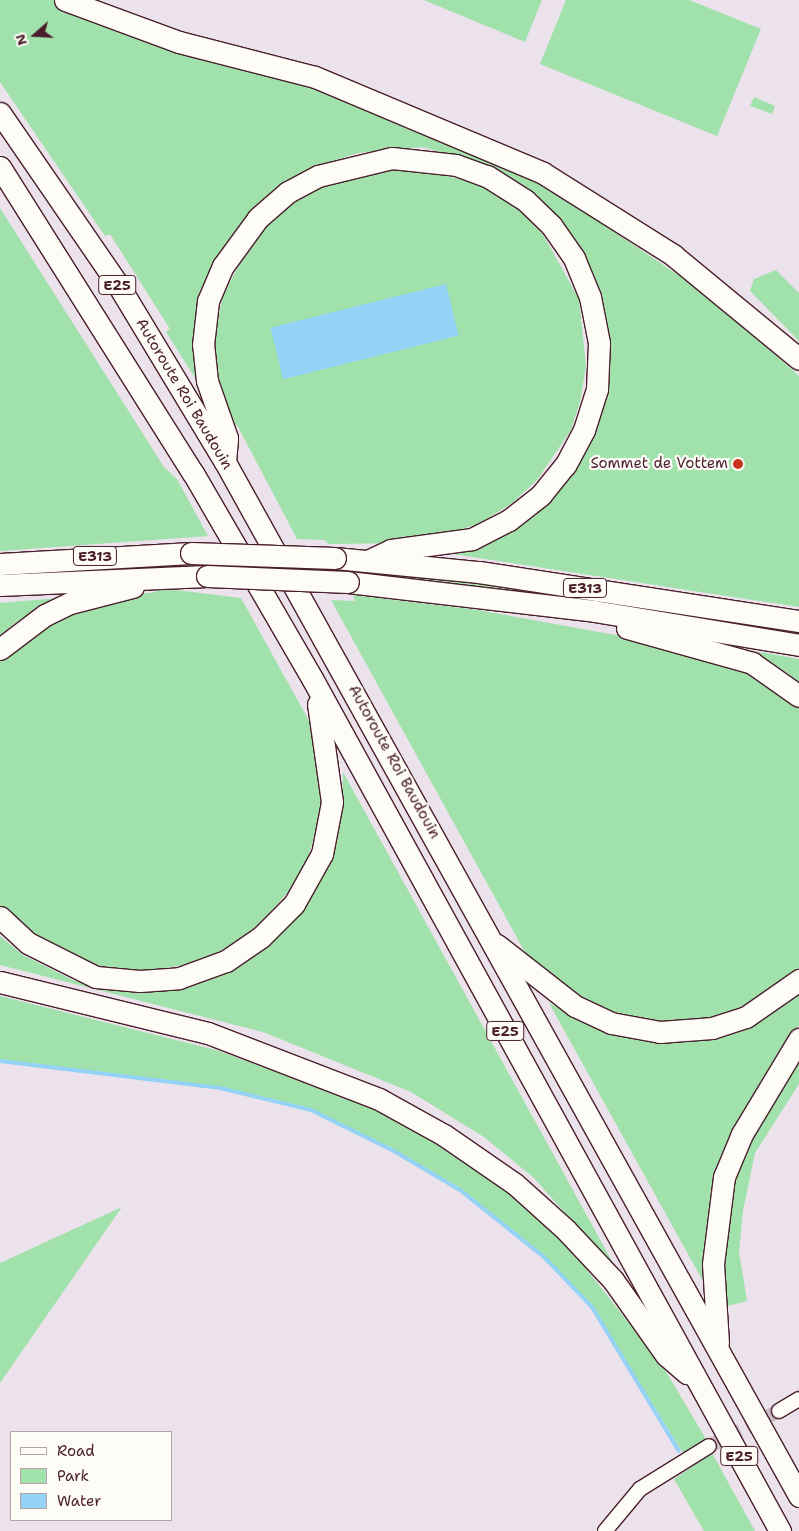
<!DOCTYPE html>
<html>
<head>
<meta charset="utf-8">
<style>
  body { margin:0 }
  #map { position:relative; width:799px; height:1531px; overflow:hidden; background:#ebe2ec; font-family:"Shantell Sans",sans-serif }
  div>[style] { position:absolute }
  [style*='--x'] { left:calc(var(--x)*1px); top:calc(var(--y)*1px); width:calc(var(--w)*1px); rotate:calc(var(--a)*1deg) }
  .green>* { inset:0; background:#a1e1ab; transform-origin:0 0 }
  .water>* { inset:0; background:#94d3f5; transform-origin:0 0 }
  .stream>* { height:4px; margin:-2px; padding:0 2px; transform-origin:2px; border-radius:2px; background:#94d3f5 }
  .minor-tunnel>* { height:14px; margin-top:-7px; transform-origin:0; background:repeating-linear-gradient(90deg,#cbbbc5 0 14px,transparent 0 21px) }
  .roads { filter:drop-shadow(1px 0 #4a1f2b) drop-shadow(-1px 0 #4a1f2b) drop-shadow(0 1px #4a1f2b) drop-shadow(0 -1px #4a1f2b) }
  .minor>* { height:14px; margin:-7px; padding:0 7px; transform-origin:7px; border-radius:7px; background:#fdfcf7 }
  .highway>* { height:21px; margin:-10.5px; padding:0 10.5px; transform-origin:10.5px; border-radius:10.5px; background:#fdfcf7 }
  .bridges { filter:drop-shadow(1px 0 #4a1f2b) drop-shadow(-1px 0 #4a1f2b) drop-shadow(0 1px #4a1f2b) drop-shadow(0 -1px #4a1f2b) }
  .highway-bridge>* { height:21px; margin:-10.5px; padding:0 10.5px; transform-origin:10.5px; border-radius:10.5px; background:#fdfcf7 }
  .dots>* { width:14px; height:14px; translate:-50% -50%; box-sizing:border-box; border:2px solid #fdfcf7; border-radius:50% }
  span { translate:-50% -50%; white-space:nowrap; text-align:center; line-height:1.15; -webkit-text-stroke:4.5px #fdfcf7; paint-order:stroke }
  .shield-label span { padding:1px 4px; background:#fdfcf7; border:1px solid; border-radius:4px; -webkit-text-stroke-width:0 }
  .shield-label { font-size:14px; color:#4a1f2b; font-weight:700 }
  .street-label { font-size:15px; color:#4a1f2b }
  .poi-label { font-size:15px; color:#4a1f2b }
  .right { translate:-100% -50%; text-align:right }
  .legend { position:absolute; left:10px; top:1431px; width:162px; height:90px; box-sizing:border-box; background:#fdfcf7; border:1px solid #b5a4a5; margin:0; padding:6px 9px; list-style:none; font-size:15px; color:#4a1f2b }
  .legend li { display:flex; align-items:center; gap:10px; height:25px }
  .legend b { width:25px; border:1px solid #b5a4a5 }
  .north { position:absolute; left:10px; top:10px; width:50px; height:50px; -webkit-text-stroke:4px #fdfcf7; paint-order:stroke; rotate:251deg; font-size:14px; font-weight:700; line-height:20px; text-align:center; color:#4a1f2b }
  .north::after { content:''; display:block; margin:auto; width:18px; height:22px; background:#4a1f2b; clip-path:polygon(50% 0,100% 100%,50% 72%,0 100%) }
</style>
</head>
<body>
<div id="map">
  <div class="green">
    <div style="clip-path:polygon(0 0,53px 0,310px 82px,430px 131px,547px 187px,705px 293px,799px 376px,799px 607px,446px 553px,480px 546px,562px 484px,607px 343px,603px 307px,589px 267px,543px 204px,491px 168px,423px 147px,358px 153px,319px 165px,234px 235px,197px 381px,166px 332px,170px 329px,110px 234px,105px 236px,0 82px)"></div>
    <div style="clip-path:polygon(424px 0,542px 0,525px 42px)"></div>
    <div style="clip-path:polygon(566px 0,689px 0,761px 29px,717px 136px,540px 64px)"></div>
    <div style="clip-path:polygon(754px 97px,775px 106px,772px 114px,750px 106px)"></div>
    <div style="clip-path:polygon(404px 167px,478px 183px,512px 204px,541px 231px,579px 299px,586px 366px,580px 402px,571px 430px,537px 480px,511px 504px,478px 524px,417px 543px,328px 544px,325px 540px,297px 539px,237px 425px,231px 426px,214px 368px,216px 328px,223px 296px,252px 239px,304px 194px,370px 169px)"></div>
    <div style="clip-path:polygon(0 208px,164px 467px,177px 479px,208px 536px,0 551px)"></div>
    <div style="clip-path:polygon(776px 270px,799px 293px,799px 341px,750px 291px,754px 279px)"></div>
    <div style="left:197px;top:562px;width:9px;height:197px;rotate:54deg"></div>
    <div style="clip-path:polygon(340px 567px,477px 581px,799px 630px,799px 638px,344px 574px)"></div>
    <div style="clip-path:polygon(176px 590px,241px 598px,313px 728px,323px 802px,308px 859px,294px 885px,252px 933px,200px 962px,141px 972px,115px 972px,60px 954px,0 911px,0 661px,54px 618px,139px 594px)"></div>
    <div style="clip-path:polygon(353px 595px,478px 610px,665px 644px,760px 675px,799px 706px,799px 968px,751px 1004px,693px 1023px,637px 1022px,585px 1005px,527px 956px,331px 600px,355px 601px)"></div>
    <div style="clip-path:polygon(59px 598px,16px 622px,0 636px,0 603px)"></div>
    <div style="clip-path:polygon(747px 650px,799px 659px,799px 683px,785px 671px)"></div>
    <div style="clip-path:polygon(343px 772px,619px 1274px,534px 1178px,484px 1137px,411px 1092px,263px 1032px,0 965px,0 936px,23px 955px,75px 981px,115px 989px,193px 982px,242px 965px,281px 935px,310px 899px,331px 858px,342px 807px)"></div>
    <div style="clip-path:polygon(799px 992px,799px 1025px,738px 1126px,704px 1283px,549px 1003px,614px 1034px,687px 1041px,724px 1033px)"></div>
    <div style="clip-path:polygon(0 996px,216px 1050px,367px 1105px,433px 1139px,487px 1176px,561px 1237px,662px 1365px,706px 1439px,683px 1453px,592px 1307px,545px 1256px,460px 1189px,391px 1148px,311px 1110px,220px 1088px,0 1061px)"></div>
    <div style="clip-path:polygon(799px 1055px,799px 1084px,755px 1153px,743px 1211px,739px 1252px,747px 1301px,727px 1306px,722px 1275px,731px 1186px,747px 1143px)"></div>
    <div style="clip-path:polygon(122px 1207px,0 1383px,0 1263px)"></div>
    <div style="clip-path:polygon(712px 1453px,755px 1531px,704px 1531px,674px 1479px)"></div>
  </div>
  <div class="water">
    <div style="left:446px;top:284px;width:53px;height:181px;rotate:76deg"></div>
  </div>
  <div class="stream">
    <div style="--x:0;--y:1061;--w:222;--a:7"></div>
    <div style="--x:220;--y:1088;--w:94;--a:13.6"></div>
    <div style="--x:311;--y:1110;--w:93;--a:26.3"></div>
    <div style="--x:394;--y:1151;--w:77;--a:30.6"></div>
    <div style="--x:460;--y:1190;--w:107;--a:38.6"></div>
    <div style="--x:544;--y:1257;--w:69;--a:46.2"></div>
    <div style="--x:592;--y:1307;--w:168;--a:58.9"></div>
  </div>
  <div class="minor-tunnel">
    <div style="--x:709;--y:1446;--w:78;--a:-26.6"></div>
  </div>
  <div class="roads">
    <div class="minor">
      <div style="--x:779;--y:1411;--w:23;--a:-31"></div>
      <div style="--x:605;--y:1531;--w:55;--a:-50.2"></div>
      <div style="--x:640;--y:1489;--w:81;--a:-31.9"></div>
    </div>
    <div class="highway">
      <div style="--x:65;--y:0;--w:121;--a:20.2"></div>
      <div style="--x:179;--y:42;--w:140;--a:14.4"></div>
      <div style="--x:315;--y:77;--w:247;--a:22.8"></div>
      <div style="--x:543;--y:173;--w:154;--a:32.2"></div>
      <div style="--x:673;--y:255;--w:163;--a:39.5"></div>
      <div style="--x:0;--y:113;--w:206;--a:55.5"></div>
      <div style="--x:117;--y:283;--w:209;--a:58.9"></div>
      <div style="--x:225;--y:462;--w:1183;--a:60.96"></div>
      <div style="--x:0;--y:167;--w:362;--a:57.8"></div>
      <div style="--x:193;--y:473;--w:239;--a:59.9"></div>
      <div style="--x:313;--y:680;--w:971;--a:61.24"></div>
      <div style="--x:225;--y:462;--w:24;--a:-85"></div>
      <div style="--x:227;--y:438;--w:60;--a:-109.3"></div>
      <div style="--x:207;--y:381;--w:36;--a:-96"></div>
      <div style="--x:203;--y:345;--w:44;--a:-83.5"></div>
      <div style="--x:208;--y:301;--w:38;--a:-67"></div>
      <div style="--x:223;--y:266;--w:59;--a:-53.9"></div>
      <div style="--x:258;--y:218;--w:40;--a:-41"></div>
      <div style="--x:288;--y:192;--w:34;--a:-28"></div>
      <div style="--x:318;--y:176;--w:76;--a:-13.7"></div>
      <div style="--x:392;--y:158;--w:64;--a:6.2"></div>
      <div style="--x:456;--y:165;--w:33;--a:20"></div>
      <div style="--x:487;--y:176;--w:45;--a:32.3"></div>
      <div style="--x:525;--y:200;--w:36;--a:44"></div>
      <div style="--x:551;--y:225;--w:40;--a:55.1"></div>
      <div style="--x:574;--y:258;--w:42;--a:67.7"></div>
      <div style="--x:590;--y:297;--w:47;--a:78.9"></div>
      <div style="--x:599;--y:343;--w:46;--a:92.5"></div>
      <div style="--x:597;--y:389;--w:43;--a:107.6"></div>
      <div style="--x:584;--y:430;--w:40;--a:118"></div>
      <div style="--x:565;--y:465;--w:38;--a:129"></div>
      <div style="--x:541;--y:495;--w:41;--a:142"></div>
      <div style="--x:509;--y:520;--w:42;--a:152.8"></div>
      <div style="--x:472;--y:539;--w:82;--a:172.3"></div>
      <div style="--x:391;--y:550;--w:23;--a:155"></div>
      <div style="--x:335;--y:558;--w:145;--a:5.6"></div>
      <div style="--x:479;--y:572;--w:324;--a:8.7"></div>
      <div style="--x:0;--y:564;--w:191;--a:-3.3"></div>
      <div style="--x:348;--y:582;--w:248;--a:6.7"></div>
      <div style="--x:594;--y:611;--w:208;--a:9.4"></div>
      <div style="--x:0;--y:585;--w:207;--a:-2.5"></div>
      <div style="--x:627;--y:628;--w:130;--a:15.6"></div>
      <div style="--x:752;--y:663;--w:57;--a:35.1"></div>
      <div style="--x:0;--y:649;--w:56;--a:-37.1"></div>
      <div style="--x:45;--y:615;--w:28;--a:-26"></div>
      <div style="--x:70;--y:603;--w:65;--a:-14.3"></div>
      <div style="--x:0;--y:917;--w:38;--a:43"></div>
      <div style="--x:28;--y:943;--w:76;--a:26.6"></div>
      <div style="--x:96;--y:977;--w:44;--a:5.2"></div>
      <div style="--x:140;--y:981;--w:39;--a:-4"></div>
      <div style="--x:179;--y:978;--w:50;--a:-19.9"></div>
      <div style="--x:226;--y:961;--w:42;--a:-34.4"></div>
      <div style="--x:261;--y:937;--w:47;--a:-45"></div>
      <div style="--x:294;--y:904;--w:57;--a:-60.8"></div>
      <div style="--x:322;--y:854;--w:53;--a:-79.1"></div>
      <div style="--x:332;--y:802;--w:99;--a:-98.1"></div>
      <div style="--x:497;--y:945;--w:99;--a:38"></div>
      <div style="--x:575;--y:1006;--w:40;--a:25"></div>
      <div style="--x:611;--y:1023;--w:50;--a:10.4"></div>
      <div style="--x:660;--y:1032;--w:52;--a:-4.4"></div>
      <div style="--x:712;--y:1028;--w:36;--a:-18"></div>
      <div style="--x:746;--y:1017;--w:65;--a:-34.9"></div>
      <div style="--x:0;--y:982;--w:214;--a:13.8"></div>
      <div style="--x:208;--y:1033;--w:183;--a:21.1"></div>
      <div style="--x:379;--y:1099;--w:74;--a:29"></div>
      <div style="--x:444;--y:1135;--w:86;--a:34.6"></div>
      <div style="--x:515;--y:1184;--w:69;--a:42"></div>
      <div style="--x:566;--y:1230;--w:69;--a:46.8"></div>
      <div style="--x:613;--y:1280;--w:92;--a:54.8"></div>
      <div style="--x:666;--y:1355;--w:28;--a:41"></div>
      <div style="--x:718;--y:1343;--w:79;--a:-93.6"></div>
      <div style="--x:713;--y:1264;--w:88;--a:-82.8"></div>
      <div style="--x:724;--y:1177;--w:47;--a:-67.3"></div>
      <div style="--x:742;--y:1134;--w:111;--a:-59"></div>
    </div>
  </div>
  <div class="bridges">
    <div class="highway-bridge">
      <div style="--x:191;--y:553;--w:144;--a:2"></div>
      <div style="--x:207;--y:576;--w:141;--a:2.4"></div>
    </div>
  </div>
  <div class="dots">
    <div style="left:738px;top:464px;background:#c8321e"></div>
  </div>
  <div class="shield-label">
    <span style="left:117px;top:285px">E25</span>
    <span style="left:95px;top:556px">E313</span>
    <span style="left:585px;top:588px">E313</span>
    <span style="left:505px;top:1031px">E25</span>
    <span style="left:739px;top:1456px">E25</span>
  </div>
  <div class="street-label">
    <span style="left:184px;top:394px;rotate:59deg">Autoroute Roi Baudouin</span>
    <span style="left:394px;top:762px;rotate:61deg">Autoroute Roi Baudouin</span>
  </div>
  <div class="poi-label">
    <span class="right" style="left:728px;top:464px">Sommet de Vottem</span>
  </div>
  <ul class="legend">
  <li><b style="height:6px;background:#fdfcf7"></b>Road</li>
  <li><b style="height:14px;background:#a1e1ab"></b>Park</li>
  <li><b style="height:14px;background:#94d3f5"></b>Water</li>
  </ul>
  <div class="north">N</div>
</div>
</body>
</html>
